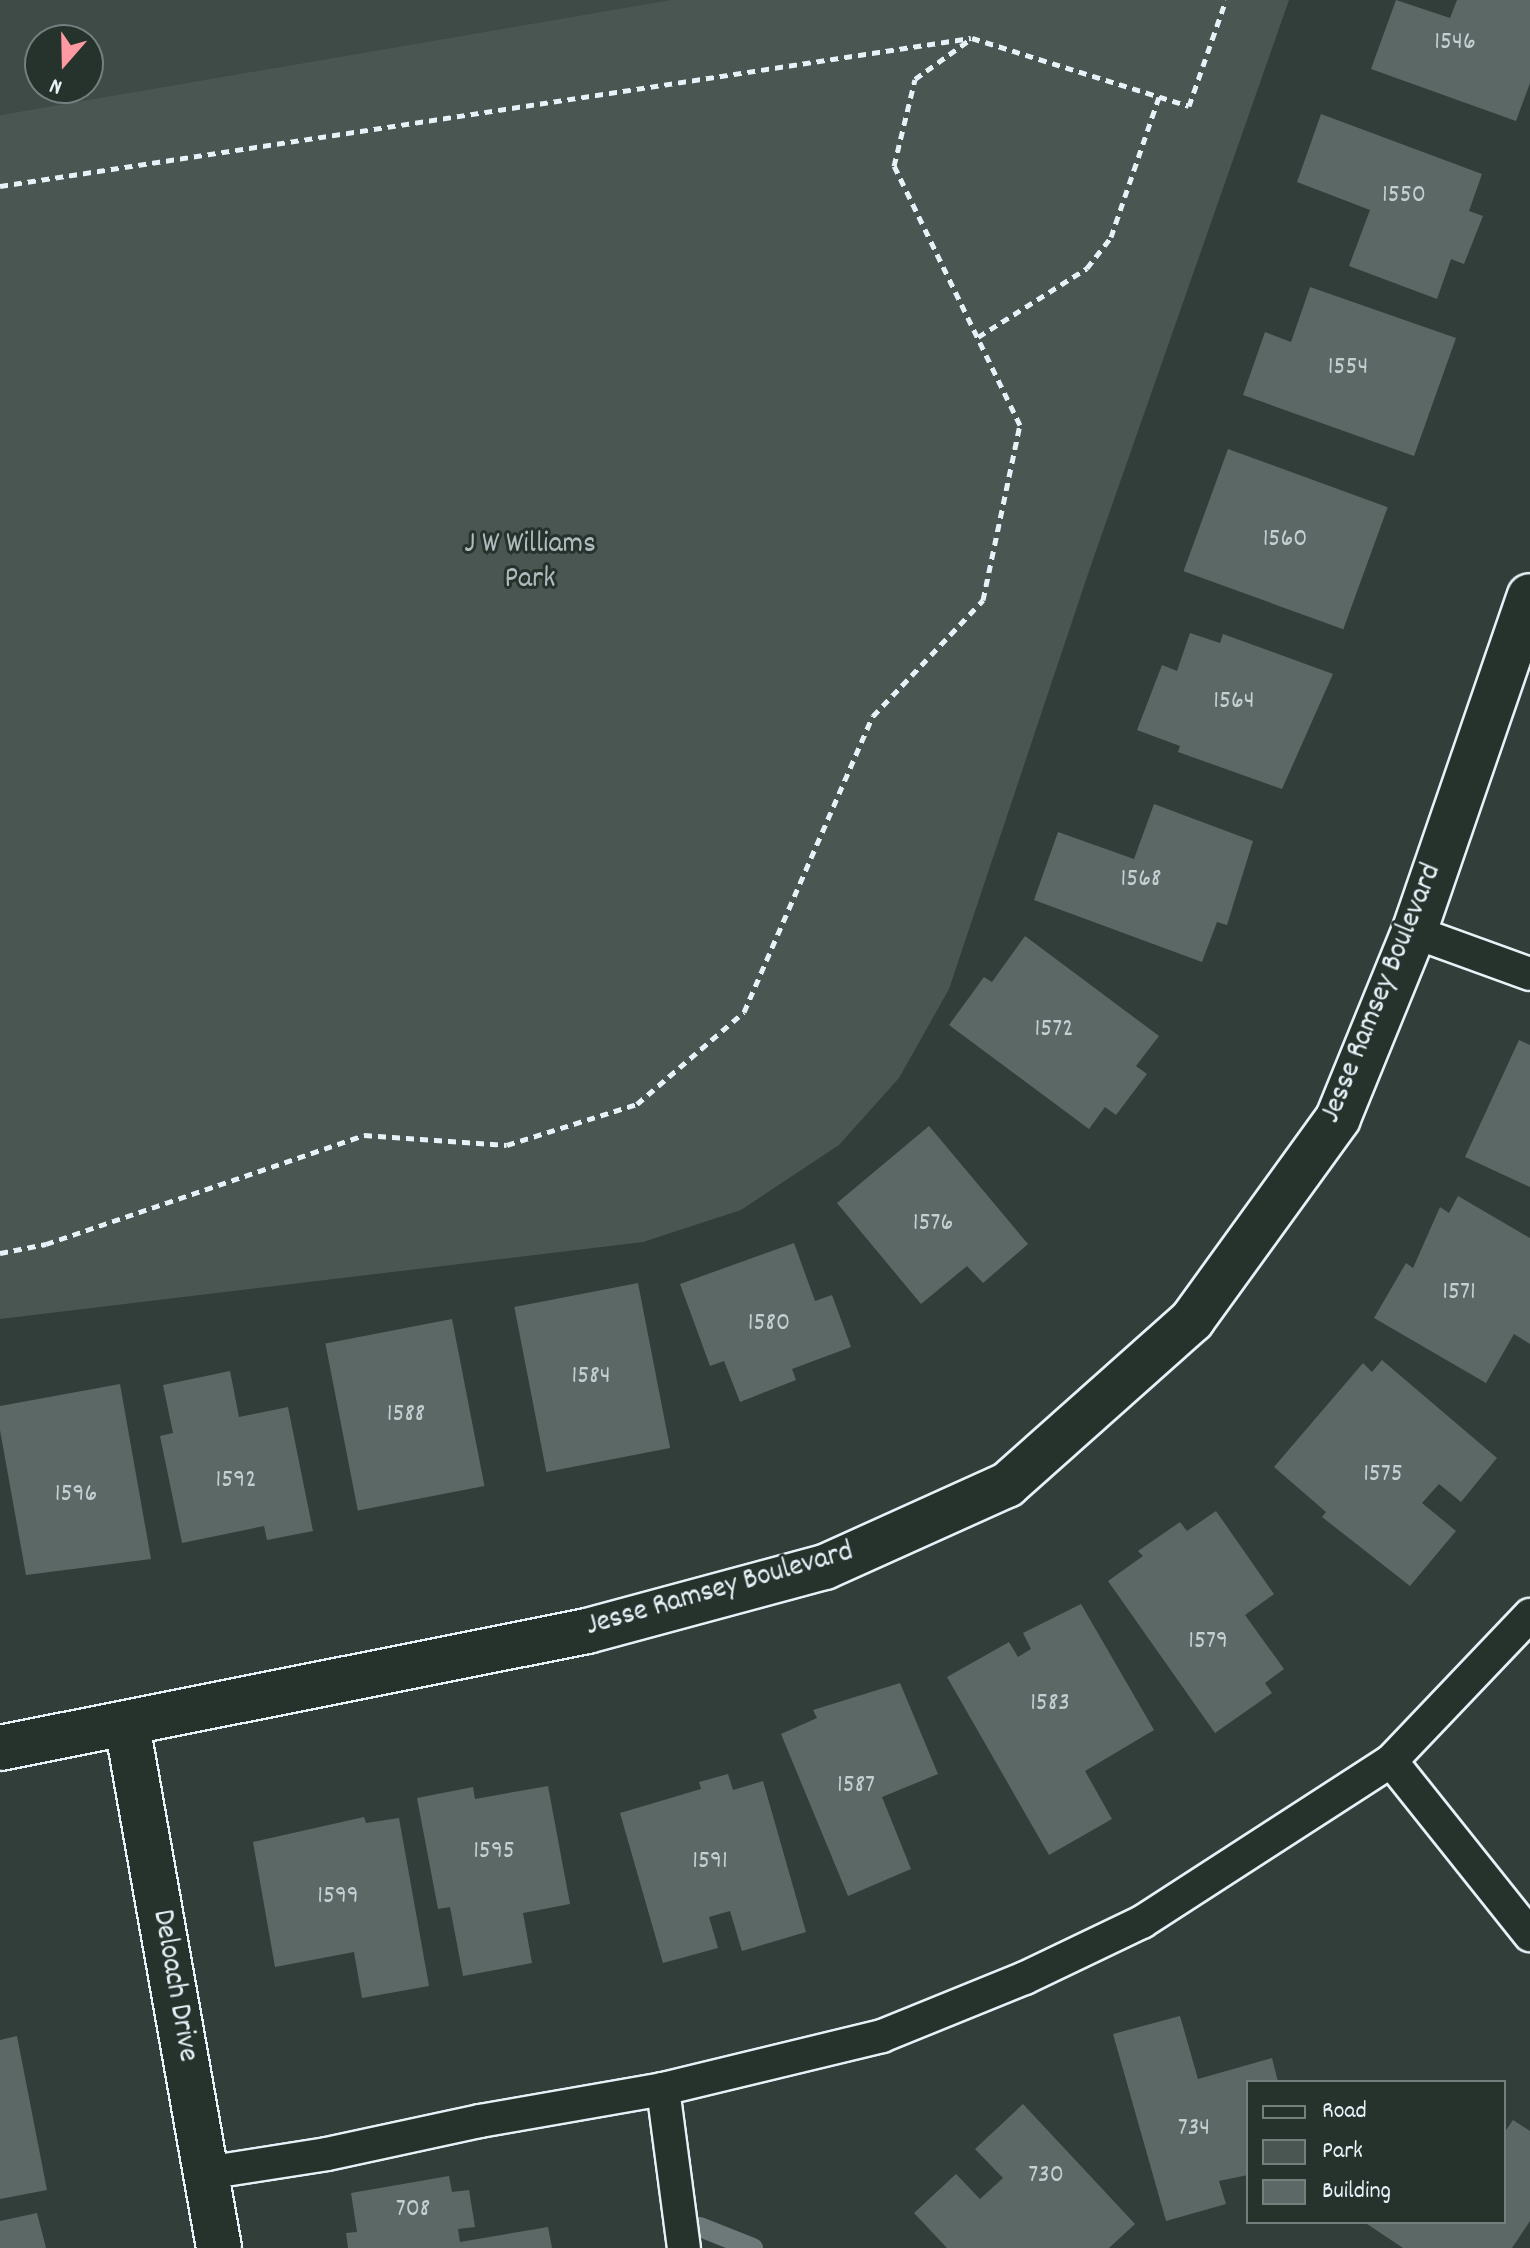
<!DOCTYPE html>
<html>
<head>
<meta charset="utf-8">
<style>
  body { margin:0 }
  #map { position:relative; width:1530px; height:2248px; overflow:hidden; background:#323e39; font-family:Dekko,sans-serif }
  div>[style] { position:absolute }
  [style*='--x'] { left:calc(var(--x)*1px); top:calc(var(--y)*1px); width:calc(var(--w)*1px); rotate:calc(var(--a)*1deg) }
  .built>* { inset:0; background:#3f4b46 }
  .green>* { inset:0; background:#495651 }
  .stream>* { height:20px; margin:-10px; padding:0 10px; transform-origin:10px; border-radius:10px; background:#6d7978 }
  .building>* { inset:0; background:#5c6865; transform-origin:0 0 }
  .path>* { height:5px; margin-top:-2.5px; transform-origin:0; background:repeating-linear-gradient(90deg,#e8f1f8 0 8px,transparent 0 14px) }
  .roads { filter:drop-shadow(2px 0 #e8f1f8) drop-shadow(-2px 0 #e8f1f8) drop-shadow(0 2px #e8f1f8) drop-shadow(0 -2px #e8f1f8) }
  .lane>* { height:32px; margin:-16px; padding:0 16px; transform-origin:16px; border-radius:16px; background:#26332d }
  .street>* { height:44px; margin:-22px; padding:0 22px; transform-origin:22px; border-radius:22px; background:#26332d }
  span { translate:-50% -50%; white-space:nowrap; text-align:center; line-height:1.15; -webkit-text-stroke:6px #26332d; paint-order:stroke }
  .number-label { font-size:26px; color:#c5cfd3 }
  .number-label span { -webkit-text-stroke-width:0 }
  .park-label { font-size:30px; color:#b0bbbe }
  .street-label { font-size:30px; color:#e8f1f8 }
  .legend { position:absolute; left:1246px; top:2080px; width:260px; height:144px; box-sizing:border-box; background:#26332d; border:2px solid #747f7e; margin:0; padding:10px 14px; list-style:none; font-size:24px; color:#e8f1f8 }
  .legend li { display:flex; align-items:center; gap:16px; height:40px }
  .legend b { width:40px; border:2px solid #747f7e }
  .north { position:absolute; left:24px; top:24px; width:80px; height:80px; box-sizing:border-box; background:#26332d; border:2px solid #747f7e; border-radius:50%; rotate:200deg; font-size:22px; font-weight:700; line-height:32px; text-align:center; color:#e8f1f8 }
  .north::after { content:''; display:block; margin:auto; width:28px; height:36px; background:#ff9aa2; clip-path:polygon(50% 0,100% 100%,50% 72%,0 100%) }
</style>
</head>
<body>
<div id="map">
  <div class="built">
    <div style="clip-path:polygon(evenodd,0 0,670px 0,0 115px,0 0,40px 40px,88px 40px,88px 88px,40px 88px,40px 40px)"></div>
  </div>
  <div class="green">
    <div style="clip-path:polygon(670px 0,1289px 0,1090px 568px,949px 989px,899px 1078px,839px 1145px,741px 1210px,643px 1242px,0 1319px,0 115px)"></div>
  </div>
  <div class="stream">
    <div style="--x:700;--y:2227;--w:57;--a:21.6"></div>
  </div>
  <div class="building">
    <div style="clip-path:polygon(1396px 0,1450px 18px,1457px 0,1530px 0,1530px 83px,1516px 121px,1371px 69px)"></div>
    <div style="clip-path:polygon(1321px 114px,1482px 174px,1469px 211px,1483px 216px,1464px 264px,1451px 259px,1437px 299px,1349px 266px,1370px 210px,1297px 182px)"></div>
    <div style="clip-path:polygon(1310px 287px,1456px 338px,1414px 456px,1243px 395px,1265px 332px,1291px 342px)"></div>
    <div style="left:1228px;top:449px;width:170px;height:130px;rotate:20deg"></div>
    <div style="clip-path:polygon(1190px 633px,1220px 643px,1223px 634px,1333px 674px,1282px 789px,1178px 752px,1180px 746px,1137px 730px,1162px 665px,1177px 671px)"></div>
    <div style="clip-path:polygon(1154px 804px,1253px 841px,1227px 925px,1217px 922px,1202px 962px,1034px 900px,1058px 832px,1134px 859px)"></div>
    <div style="clip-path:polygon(1025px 936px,1159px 1036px,1136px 1066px,1147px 1074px,1116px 1115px,1105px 1107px,1089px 1129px,949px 1025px,984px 977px,992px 982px)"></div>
    <div style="clip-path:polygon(1519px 1040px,1530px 1045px,1530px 1187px,1465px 1157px)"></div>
    <div style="clip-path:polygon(929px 1126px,1028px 1244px,983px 1283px,967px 1266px,921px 1304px,837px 1203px)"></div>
    <div style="clip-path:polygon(1458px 1196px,1530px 1238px,1530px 1344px,1514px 1334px,1486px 1383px,1374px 1318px,1406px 1263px,1413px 1268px,1440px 1207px,1449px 1213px)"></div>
    <div style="clip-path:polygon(794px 1243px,815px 1301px,832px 1295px,851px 1347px,792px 1369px,796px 1380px,740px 1402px,724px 1361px,710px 1366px,680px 1284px)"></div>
    <div style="left:638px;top:1283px;width:168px;height:126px;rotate:79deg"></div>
    <div style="left:452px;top:1319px;width:170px;height:129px;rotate:79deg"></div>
    <div style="clip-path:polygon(1382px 1360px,1497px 1458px,1461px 1502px,1439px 1484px,1422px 1503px,1456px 1531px,1410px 1586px,1322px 1517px,1326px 1512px,1274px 1467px,1363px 1363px,1372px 1372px)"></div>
    <div style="clip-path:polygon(230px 1371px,239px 1417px,288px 1407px,313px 1531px,267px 1540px,264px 1526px,182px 1543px,160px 1436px,173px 1433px,163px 1385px)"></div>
    <div style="clip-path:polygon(120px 1384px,151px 1559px,26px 1575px,0 1430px,0 1406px)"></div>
    <div style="clip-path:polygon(1216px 1511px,1274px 1594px,1245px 1615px,1284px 1669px,1265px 1683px,1272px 1693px,1215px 1733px,1108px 1581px,1143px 1556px,1138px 1551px,1180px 1522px,1187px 1531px)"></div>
    <div style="clip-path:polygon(1081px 1604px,1154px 1730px,1085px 1771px,1112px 1819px,1049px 1855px,947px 1677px,1009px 1642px,1018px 1657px,1031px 1649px,1023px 1633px)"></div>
    <div style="clip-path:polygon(900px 1683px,938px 1774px,882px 1797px,911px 1869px,848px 1896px,781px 1734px,817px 1718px,813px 1710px)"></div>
    <div style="clip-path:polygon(728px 1774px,733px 1790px,763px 1781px,806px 1932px,742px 1951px,730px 1911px,709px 1917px,718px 1948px,663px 1963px,620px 1813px,701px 1789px,699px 1782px)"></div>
    <div style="clip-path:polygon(548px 1786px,570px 1904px,523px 1913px,532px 1963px,463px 1976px,450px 1907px,438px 1909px,417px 1798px,473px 1787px,475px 1799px)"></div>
    <div style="clip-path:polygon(364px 1817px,366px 1823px,399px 1818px,429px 1986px,362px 1998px,354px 1952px,275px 1967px,253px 1842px)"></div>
    <div style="clip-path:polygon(1180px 2016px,1198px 2079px,1272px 2058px,1278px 2082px,1248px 2082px,1248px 2175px,1219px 2181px,1226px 2204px,1166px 2221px,1113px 2034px)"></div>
    <div style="clip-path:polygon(17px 2036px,47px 2190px,0 2199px,0 2040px)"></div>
    <div style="clip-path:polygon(1023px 2104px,1135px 2224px,1109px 2248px,947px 2248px,914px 2213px,956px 2174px,980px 2199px,1003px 2178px,975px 2149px)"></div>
    <div style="clip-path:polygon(1513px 2120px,1530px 2131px,1530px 2221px,1512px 2248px,1403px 2248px,1364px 2222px,1504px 2222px,1504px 2133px)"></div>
    <div style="clip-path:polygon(449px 2176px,452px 2192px,469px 2190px,475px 2227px,458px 2229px,460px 2242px,548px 2227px,552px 2248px,348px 2248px,346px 2233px,357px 2232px,351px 2193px)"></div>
    <div style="clip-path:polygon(37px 2213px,46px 2248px,0 2248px,0 2221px)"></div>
  </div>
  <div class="path">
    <div style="--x:0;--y:186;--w:982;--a:-8.67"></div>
    <div style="--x:978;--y:337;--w:129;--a:-32.3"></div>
    <div style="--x:1087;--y:268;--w:39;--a:-52"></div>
    <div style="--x:1111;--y:237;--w:148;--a:-71.1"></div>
    <div style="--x:0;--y:1253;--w:47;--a:-11.1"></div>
    <div style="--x:46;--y:1244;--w:336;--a:-18.9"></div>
    <div style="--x:364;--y:1135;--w:143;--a:4"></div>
    <div style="--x:507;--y:1145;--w:136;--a:-17.5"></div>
    <div style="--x:637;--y:1104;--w:141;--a:-40.7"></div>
    <div style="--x:744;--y:1012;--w:323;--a:-66.5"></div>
    <div style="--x:873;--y:716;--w:160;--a:-46.5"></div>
    <div style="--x:983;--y:600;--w:179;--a:-78.1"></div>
    <div style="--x:1020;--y:425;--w:288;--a:-115.9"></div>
    <div style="--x:894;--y:166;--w:89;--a:-76.4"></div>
    <div style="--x:915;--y:79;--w:70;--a:-35.7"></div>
    <div style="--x:972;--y:38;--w:227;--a:17.4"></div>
    <div style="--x:1189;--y:106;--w:112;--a:-70.8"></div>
  </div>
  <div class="roads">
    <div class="lane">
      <div style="--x:1414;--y:932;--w:123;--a:19.9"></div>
      <div style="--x:1391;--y:1761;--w:223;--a:51.4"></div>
      <div style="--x:663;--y:2089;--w:160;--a:82.5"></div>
      <div style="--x:206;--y:2173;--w:122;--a:-8.9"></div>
      <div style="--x:327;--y:2154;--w:157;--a:-12.2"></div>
      <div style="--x:480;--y:2121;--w:186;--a:-9.9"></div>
      <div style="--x:663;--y:2089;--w:225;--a:-13.6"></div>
      <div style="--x:882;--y:2036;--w:154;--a:-22.1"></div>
      <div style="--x:1025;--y:1978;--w:130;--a:-25.6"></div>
      <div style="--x:1142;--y:1922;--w:297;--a:-32.9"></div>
      <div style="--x:1391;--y:1761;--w:202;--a:-46.4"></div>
    </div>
    <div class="street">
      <div style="--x:127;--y:1725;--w:531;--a:80.02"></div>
      <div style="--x:0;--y:1748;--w:599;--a:-11.27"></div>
      <div style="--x:587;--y:1631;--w:246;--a:-15.1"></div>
      <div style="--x:825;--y:1567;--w:200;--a:-24.3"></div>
      <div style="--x:1007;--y:1485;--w:248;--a:-41.7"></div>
      <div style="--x:1192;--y:1320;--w:249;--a:-54.1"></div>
      <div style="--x:1338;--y:1118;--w:201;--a:-67.8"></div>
      <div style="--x:1414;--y:932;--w:355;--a:-71"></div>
    </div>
  </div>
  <div class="number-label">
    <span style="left:1455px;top:43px">1546</span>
    <span style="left:1404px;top:196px">1550</span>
    <span style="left:1348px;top:368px">1554</span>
    <span style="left:1285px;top:540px">1560</span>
    <span style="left:1234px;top:702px">1564</span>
    <span style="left:1141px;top:880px">1568</span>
    <span style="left:1054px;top:1030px">1572</span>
    <span style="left:933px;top:1224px">1576</span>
    <span style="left:1459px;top:1293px">1571</span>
    <span style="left:769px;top:1324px">1580</span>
    <span style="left:591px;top:1377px">1584</span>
    <span style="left:406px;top:1415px">1588</span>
    <span style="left:1383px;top:1475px">1575</span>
    <span style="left:236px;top:1481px">1592</span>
    <span style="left:76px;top:1495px">1596</span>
    <span style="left:1208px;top:1642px">1579</span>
    <span style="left:1050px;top:1704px">1583</span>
    <span style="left:856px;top:1786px">1587</span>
    <span style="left:494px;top:1852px">1595</span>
    <span style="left:710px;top:1862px">1591</span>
    <span style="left:338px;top:1897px">1599</span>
    <span style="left:1194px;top:2129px">734</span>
    <span style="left:1046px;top:2176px">730</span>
    <span style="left:413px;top:2210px">708</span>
  </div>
  <div class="park-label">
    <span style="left:530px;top:563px">J W Williams<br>Park</span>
  </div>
  <div class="street-label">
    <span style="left:1383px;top:994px;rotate:-68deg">Jesse Ramsey Boulevard</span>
    <span style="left:720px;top:1591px;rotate:-16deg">Jesse Ramsey Boulevard</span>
    <span style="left:173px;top:1986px;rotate:80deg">Deloach Drive</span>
  </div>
  <ul class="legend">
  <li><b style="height:10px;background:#26332d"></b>Road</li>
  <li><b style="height:22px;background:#495651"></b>Park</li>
  <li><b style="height:22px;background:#5c6865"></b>Building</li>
  </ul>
  <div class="north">N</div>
</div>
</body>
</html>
